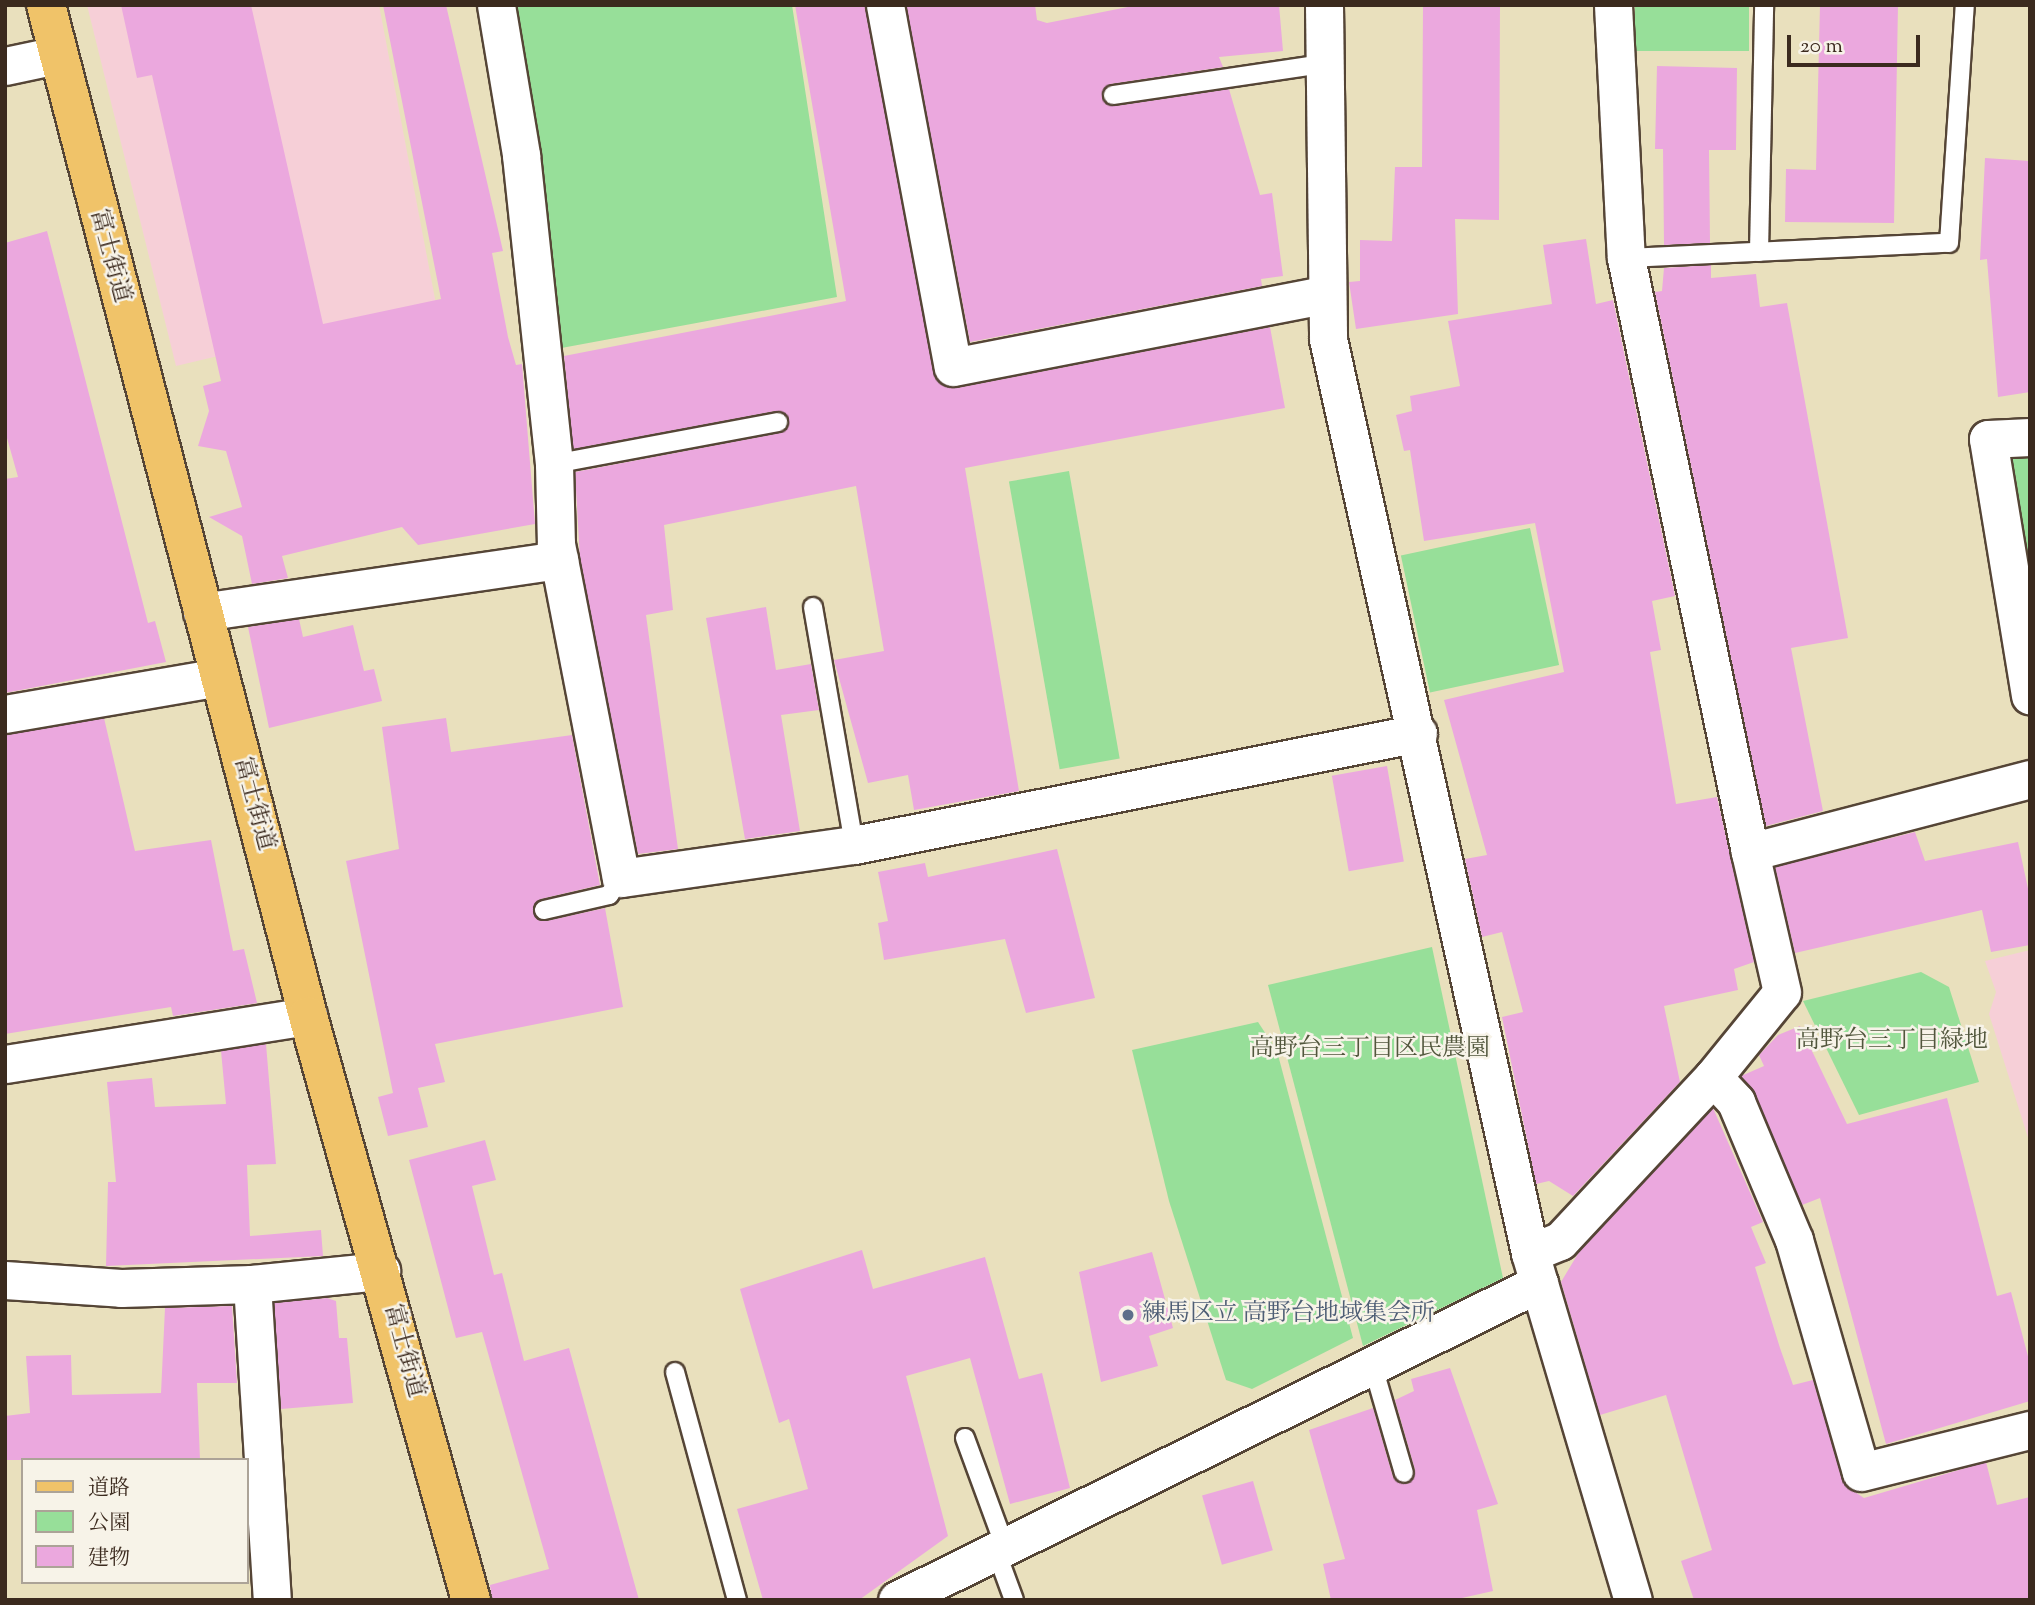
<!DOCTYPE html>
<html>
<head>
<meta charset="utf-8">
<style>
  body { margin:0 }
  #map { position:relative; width:2035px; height:1605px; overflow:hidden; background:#e9e0bd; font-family:"Sorts Mill Goudy","Noto Serif JP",serif }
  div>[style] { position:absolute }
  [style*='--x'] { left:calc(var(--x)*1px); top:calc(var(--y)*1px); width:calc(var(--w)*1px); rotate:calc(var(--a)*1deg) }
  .built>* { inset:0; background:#f6cfd7 }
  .green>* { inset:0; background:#97df99; transform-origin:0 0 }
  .building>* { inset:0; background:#eba8de; transform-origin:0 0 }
  .roads { filter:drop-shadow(2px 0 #554536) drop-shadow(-2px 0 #554536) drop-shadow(0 2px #554536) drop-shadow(0 -2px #554536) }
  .service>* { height:18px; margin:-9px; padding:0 9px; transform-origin:9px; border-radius:9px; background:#fff }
  .minor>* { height:37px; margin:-18.5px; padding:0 18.5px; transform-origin:18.5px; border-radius:18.5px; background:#fff }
  .primary>* { height:38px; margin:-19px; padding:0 19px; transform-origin:19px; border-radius:19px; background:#f0c369 }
  .dots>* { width:19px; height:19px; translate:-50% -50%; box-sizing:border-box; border:4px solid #f7f3e8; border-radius:50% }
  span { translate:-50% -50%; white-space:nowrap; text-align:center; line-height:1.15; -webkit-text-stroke:5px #f7f3e8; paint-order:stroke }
  .street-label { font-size:24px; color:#3b2a1e }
  .park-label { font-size:24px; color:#52573d }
  .service-label { font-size:24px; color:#4e5e75 }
  .left { translate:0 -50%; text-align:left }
  .frame { position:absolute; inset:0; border:7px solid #3b2a1e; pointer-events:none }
  .legend { position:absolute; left:21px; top:1458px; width:228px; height:126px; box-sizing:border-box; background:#f7f3e8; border:2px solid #aca397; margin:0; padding:9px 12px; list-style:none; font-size:21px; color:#3b2a1e }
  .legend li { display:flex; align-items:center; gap:14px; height:35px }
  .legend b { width:35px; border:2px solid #aca397 }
  .scale { position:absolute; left:1787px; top:35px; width:133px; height:32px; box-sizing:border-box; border:4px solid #3b2a1e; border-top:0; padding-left:9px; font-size:21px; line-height:24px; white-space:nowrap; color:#3b2a1e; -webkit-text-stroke:5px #f7f3e8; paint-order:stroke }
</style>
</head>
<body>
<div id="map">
  <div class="built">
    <div style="clip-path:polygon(87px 5px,379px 5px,436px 304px,176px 366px)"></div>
    <div style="clip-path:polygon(2030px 950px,2030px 1144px,1989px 1014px,1996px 992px,1985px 961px)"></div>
  </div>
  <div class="green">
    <div style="clip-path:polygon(509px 5px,792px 5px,837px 297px,556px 349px,549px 218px)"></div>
    <div style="left:1635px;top:5px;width:114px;height:46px"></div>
    <div style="clip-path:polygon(2019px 448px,2030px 448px,2030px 604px,2007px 460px)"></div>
    <div style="left:1069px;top:471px;width:292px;height:61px;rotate:80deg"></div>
    <div style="left:1530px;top:528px;width:140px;height:132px;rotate:78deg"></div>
    <div style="clip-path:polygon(1432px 947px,1503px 1278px,1363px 1346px,1268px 985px)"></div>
    <div style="clip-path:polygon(1921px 972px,1949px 987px,1979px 1082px,1859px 1115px,1803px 1001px)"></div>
    <div style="clip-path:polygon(1258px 1022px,1277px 1051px,1353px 1338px,1252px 1389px,1226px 1380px,1169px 1201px,1132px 1050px)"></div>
  </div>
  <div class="building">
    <div style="clip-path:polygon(121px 5px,251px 5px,323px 324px,441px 299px,383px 5px,446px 5px,503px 251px,492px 253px,508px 337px,516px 365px,522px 364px,535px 524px,418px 545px,402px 527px,282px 556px,288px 578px,252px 584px,242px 536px,209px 517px,242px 507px,226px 451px,198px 446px,209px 411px,203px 386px,221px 381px,152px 75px,137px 78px)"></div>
    <div style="clip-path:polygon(795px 5px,865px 5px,938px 381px,957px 388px,1270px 327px,1285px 408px,965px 468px,1019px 791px,997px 795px,914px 810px,908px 775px,868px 783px,834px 660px,884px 651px,856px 486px,664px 525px,673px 610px,646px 615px,678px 849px,638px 854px,580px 559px,575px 472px,780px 433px,789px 421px,776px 411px,573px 449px,564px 356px,846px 301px)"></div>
    <div style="clip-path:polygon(906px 5px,1035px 5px,1037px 20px,1047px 23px,1138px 5px,1279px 5px,1283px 51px,1219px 57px,1223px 67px,1111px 84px,1102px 96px,1115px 106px,1229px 89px,1260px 195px,1272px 193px,1283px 276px,1261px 279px,1262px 286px,970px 342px)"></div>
    <div style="clip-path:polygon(1423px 5px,1500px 5px,1499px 220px,1455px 219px,1458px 314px,1356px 329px,1349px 282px,1360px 281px,1360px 240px,1392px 241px,1395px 167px,1422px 167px)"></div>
    <div style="clip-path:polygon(1820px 5px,1898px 5px,1894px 223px,1785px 222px,1786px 169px,1816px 170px)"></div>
    <div style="clip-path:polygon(1657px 66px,1737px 68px,1736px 150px,1709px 150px,1710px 243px,1664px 245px,1663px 149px,1655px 149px)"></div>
    <div style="clip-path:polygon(1985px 158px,2030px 161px,2030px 392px,1998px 397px,1987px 259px,1980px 260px)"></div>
    <div style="clip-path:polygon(47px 231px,148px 623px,155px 621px,166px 662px,5px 693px,5px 479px,18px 477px,5px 431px,5px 243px)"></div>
    <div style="clip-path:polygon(1586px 239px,1596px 304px,1613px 300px,1675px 596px,1652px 601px,1661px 650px,1650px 652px,1676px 804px,1717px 797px,1754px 962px,1734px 969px,1738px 990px,1664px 1006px,1680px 1082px,1573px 1196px,1549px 1181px,1536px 1184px,1502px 1017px,1523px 1012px,1502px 932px,1482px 937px,1465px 859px,1487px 855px,1444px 700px,1564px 672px,1535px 523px,1424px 541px,1410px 450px,1404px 451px,1396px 415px,1412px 411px,1410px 396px,1460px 386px,1448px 321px,1552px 304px,1543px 245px)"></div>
    <div style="clip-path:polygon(1711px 265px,1711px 278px,1756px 274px,1760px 307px,1787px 303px,1848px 638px,1791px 648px,1823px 811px,1766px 826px,1655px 292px,1662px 291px,1664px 268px)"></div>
    <div style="clip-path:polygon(766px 607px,776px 670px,811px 664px,819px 710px,781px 715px,800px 831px,745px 839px,706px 618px)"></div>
    <div style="clip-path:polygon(299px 619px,303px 637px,353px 625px,364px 671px,374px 669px,382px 701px,269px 728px,248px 627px)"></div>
    <div style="clip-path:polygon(104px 718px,135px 851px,211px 840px,233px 951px,244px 949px,257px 1003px,173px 1016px,171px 1007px,5px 1034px,5px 734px)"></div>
    <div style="clip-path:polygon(446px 718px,451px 752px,572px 735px,600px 885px,541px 899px,533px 912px,546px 921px,605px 908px,623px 1007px,435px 1044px,445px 1082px,418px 1088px,428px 1127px,388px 1136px,378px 1097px,393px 1093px,346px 861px,399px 849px,382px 727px)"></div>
    <div style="left:1387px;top:766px;width:97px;height:56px;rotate:80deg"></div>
    <div style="clip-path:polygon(1915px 832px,1925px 861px,2018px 842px,2030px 898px,2030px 945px,1991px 952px,1982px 910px,1795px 953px,1775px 867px)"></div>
    <div style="clip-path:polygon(1057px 849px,1095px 998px,1026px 1013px,1005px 939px,884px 960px,878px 923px,888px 921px,878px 872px,925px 863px,928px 877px)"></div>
    <div style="clip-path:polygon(1800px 1026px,1847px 1124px,1947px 1098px,1997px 1296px,2011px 1292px,2030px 1364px,2030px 1401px,1886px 1444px,1820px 1198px,1802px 1205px,1755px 1094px,1741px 1076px,1764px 1066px,1759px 1055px,1778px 1035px)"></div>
    <div style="clip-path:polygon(266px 1044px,276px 1164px,247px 1165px,250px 1236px,321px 1230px,323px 1256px,106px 1266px,108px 1182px,116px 1182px,107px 1082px,152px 1078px,155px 1107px,226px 1104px,221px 1051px)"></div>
    <div style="clip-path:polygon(1713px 1108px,1763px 1222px,1751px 1227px,1766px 1263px,1755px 1267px,1780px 1348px,1793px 1385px,1813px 1380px,1846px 1486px,1864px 1498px,1986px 1462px,1997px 1505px,2030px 1497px,2030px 1600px,1694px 1600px,1681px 1561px,1712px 1550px,1666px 1395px,1600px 1415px,1561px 1282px,1579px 1252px)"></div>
    <div style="clip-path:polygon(485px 1140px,496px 1180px,472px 1186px,494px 1275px,502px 1273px,524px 1361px,569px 1348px,639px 1600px,492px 1600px,490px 1585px,549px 1569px,482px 1332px,456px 1338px,409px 1160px)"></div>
    <div style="clip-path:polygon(862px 1250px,873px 1289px,985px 1257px,1019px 1379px,1042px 1373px,1070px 1488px,1010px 1504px,970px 1358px,906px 1376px,948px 1536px,859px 1600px,763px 1600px,737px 1509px,808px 1489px,789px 1419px,779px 1423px,740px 1289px)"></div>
    <div style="clip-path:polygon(1152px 1252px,1173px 1328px,1149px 1336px,1158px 1366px,1101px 1382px,1079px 1272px)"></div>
    <div style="clip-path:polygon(327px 1298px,336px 1301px,339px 1338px,347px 1338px,353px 1403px,281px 1409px,274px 1303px)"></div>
    <div style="clip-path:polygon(232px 1306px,237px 1383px,197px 1383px,200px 1460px,5px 1460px,5px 1416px,30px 1413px,26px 1356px,71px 1355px,72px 1395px,161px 1393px,165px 1308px)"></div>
    <div style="clip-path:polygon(1450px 1368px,1498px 1504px,1477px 1510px,1493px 1591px,1453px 1600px,1331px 1600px,1323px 1564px,1345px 1559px,1309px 1430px,1373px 1408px,1393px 1477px,1408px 1484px,1415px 1470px,1395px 1400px,1414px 1391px,1411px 1379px)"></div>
    <div style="left:1253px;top:1481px;width:72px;height:53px;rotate:74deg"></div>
  </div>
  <div class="roads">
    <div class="service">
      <div style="--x:1113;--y:95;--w:212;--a:-8.4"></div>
      <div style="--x:1759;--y:252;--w:247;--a:-88.8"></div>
      <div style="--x:1626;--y:258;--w:323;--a:-2.7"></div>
      <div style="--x:1949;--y:243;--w:239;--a:-86.2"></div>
      <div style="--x:554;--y:464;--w:228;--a:-10.6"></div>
      <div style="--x:813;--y:607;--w:242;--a:80.2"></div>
      <div style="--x:544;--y:910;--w:67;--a:-13"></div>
      <div style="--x:609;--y:895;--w:21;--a:-55"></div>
      <div style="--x:1374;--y:1370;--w:107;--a:73.8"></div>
      <div style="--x:675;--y:1372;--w:236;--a:74.8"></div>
      <div style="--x:965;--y:1438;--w:116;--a:69.8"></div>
      <div style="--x:996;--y:1551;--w:52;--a:69.8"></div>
    </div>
    <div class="minor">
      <div style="--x:496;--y:5;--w:152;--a:80.5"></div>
      <div style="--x:521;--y:155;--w:311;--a:83.9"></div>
      <div style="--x:554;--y:464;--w:80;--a:88.6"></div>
      <div style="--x:556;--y:544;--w:340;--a:79"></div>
      <div style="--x:621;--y:878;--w:235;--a:-8.1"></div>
      <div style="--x:854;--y:845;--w:575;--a:-11.23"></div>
      <div style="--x:885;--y:5;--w:368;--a:79.4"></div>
      <div style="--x:953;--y:367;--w:379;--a:-11"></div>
      <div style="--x:1324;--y:5;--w:334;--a:89.3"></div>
      <div style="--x:1328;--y:339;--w:936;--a:77.54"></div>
      <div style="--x:1530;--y:1253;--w:362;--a:73.5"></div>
      <div style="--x:1613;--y:5;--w:253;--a:87.1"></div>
      <div style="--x:1626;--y:258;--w:607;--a:78.21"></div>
      <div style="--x:5;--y:66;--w:53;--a:-11.9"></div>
      <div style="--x:2030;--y:437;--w:42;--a:177.3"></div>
      <div style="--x:1988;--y:439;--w:260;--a:80.7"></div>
      <div style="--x:202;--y:612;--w:361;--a:-8.3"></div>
      <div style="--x:5;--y:714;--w:217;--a:-9.8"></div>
      <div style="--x:5;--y:1064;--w:307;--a:-9"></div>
      <div style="--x:1713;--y:1077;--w:34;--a:47"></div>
      <div style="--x:1736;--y:1102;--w:150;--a:67.2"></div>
      <div style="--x:1794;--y:1240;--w:241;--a:73.9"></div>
      <div style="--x:1861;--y:1472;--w:174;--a:-14"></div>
      <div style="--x:1530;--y:1253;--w:32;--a:-22"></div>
      <div style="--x:1560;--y:1241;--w:224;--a:-47"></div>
      <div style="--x:1713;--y:1077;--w:109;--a:-50.9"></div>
      <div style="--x:1782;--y:992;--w:144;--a:-102.9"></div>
      <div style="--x:1750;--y:852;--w:289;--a:-14.6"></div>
      <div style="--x:5;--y:1280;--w:116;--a:3.9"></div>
      <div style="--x:121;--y:1288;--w:131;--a:-1.7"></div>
      <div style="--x:252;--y:1284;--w:130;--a:-5.8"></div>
      <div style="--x:252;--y:1284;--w:317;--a:86.4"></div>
      <div style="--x:897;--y:1600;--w:716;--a:-26.28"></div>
    </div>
    <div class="primary">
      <div style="--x:46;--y:5;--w:1044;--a:75.47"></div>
      <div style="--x:308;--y:1016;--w:606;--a:74.41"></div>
    </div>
  </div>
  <div class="dots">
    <div style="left:1128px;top:1315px;background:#5c6f8a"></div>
  </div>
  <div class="street-label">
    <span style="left:109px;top:256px;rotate:75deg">富士街道</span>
    <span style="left:253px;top:804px;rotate:75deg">富士街道</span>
    <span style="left:403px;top:1351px;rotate:75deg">富士街道</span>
  </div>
  <div class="park-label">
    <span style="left:1892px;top:1042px">高野台三丁目緑地</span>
    <span style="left:1370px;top:1050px">高野台三丁目区民農園</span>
  </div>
  <div class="service-label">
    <span class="left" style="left:1142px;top:1315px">練馬区立 高野台地域集会所</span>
  </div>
  <div class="frame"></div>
  <ul class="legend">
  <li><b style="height:9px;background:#f0c369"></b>道路</li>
  <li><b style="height:19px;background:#97df99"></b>公園</li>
  <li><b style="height:19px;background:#eba8de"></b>建物</li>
  </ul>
  <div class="scale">20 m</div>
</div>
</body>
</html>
